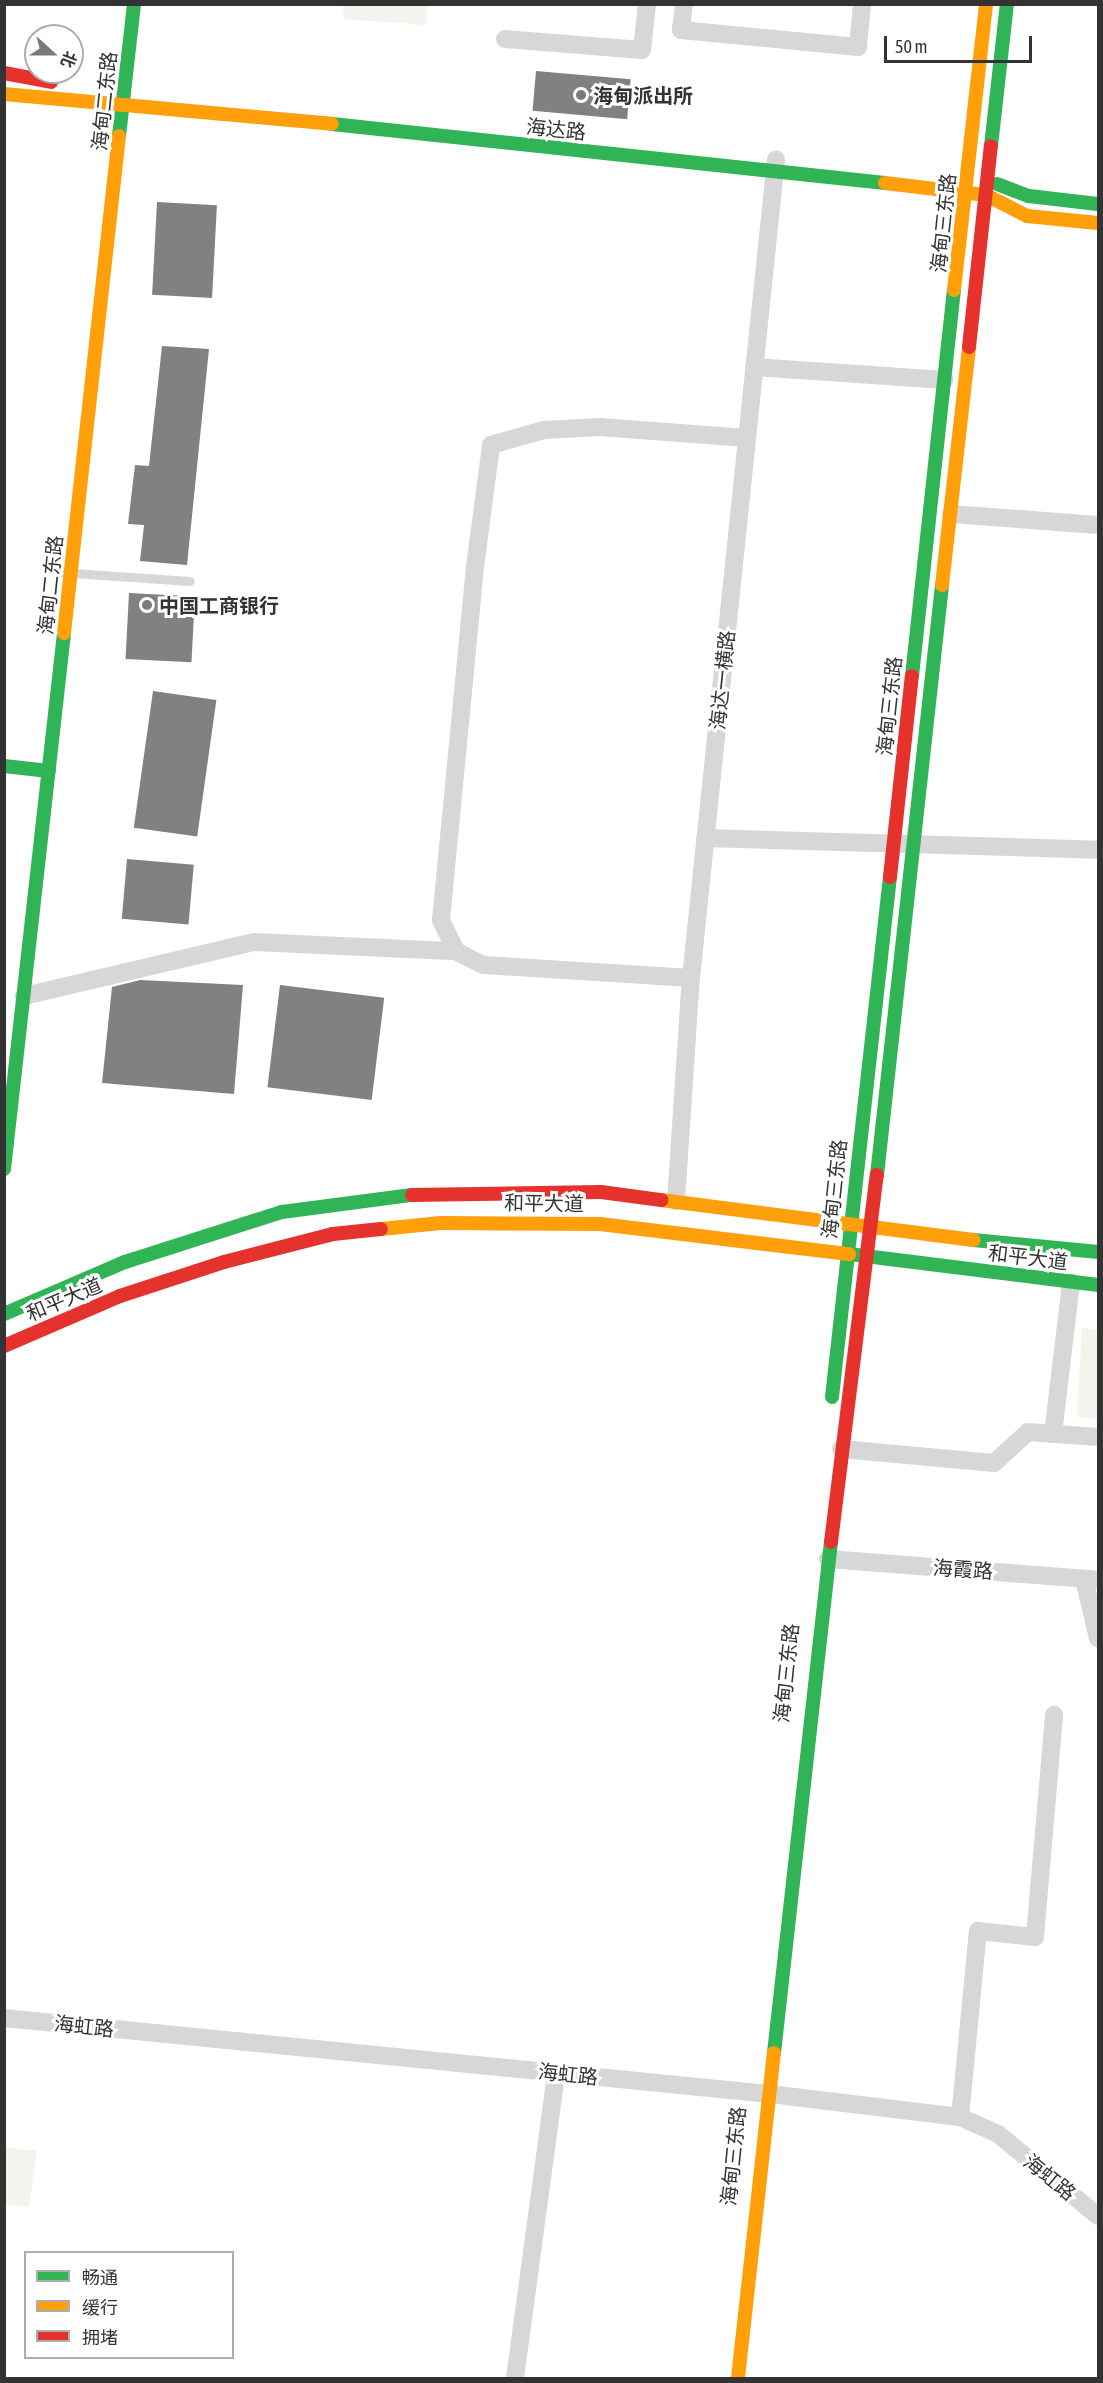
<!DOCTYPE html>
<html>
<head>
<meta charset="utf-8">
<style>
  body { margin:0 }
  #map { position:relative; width:1103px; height:2383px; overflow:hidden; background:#fff; font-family:"Asap Condensed","Noto Sans SC",sans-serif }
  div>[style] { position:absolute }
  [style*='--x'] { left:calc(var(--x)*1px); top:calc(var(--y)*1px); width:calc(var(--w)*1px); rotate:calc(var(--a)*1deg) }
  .green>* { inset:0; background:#f1f5ed }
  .building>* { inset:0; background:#818181; transform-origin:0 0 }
  .lane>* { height:9px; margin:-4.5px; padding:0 4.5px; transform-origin:4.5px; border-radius:4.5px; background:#d7d7d7 }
  .street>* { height:18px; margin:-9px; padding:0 9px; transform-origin:9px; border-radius:9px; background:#d7d7d7 }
  .fast>* { height:14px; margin:-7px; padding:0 7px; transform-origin:7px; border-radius:7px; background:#30b455 }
  .slow>* { height:14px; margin:-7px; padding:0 7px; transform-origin:7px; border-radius:7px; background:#ff9f0a }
  .jam>* { height:14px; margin:-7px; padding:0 7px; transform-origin:7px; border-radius:7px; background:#e5322d }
  .dots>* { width:16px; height:16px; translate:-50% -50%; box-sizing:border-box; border:3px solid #fff; border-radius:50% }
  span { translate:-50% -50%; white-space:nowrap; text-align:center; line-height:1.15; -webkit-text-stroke:6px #fff; paint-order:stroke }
  .poi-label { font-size:20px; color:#333; font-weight:700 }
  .left { translate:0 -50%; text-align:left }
  .street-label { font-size:20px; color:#333 }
  .frame { position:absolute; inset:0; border:6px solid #333; pointer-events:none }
  .legend { position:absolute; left:24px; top:2251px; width:210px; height:108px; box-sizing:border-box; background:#fff; border:2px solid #adadad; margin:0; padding:8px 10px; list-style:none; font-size:18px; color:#333 }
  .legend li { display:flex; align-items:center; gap:12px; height:30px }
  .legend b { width:30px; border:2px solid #adadad }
  .north { position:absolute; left:24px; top:24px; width:60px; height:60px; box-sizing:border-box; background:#fff; border:2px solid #adadad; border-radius:50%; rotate:111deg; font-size:16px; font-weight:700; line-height:24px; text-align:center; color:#333 }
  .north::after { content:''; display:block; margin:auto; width:21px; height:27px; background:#7a7a7a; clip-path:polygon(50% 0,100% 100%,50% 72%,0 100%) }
  .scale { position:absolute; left:884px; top:36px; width:148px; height:27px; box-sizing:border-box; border:3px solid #333; border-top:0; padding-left:8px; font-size:18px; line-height:21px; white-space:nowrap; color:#333; -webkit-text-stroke:4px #fff; paint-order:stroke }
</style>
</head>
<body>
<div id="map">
  <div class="green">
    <div style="clip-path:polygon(344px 5px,427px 5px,426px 25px,343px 19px)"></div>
    <div style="clip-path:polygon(1082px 1328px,1098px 1330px,1098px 1419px,1077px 1417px)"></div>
    <div style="clip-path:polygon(5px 2147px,37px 2151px,29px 2207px,5px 2204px)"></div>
  </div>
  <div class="building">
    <div style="left:536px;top:71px;width:95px;height:40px;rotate:5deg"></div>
    <div style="left:157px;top:202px;width:60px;height:93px;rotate:3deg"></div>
    <div style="clip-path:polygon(162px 346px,209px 349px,187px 565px,140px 561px,144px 525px,128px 524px,135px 465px,149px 466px)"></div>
    <div style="left:129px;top:593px;width:66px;height:66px;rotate:3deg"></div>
    <div style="left:153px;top:691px;width:64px;height:138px;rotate:8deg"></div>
    <div style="left:127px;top:859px;width:67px;height:60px;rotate:5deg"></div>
    <div style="clip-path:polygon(140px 980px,243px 985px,234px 1094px,102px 1083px,112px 987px)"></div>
    <div style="left:280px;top:985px;width:105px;height:103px;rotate:7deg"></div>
  </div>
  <div class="lane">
    <div style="--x:58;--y:572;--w:132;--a:3.9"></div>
  </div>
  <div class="street">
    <div style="--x:684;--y:4;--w:26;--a:97"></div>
    <div style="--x:681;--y:30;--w:178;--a:5.5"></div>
    <div style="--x:858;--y:47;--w:43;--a:-84.7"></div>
    <div style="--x:505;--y:39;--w:137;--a:4.6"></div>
    <div style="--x:642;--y:50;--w:46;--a:-83.8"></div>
    <div style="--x:754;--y:367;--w:191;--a:3.9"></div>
    <div style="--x:951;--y:514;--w:147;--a:4.3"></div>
    <div style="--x:705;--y:838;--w:393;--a:1.7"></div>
    <div style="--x:691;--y:978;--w:208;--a:-176.4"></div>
    <div style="--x:483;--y:965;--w:30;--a:-153"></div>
    <div style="--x:456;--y:951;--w:34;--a:-116"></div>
    <div style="--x:441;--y:920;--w:355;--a:-84.5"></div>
    <div style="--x:475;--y:567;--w:123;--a:-82.5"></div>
    <div style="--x:491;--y:445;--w:55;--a:-15.8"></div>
    <div style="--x:544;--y:430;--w:56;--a:-3.1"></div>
    <div style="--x:600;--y:427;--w:147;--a:4.3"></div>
    <div style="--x:24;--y:996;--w:236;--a:-13.2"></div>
    <div style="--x:254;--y:942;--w:202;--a:2.6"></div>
    <div style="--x:676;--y:1201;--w:224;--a:-86.2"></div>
    <div style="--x:691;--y:978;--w:823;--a:-84.07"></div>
    <div style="--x:1053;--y:1434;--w:153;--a:-83.2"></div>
    <div style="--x:841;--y:1449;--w:154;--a:5.2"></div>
    <div style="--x:994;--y:1463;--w:46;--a:-42.4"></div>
    <div style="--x:1028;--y:1432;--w:70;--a:4.1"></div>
    <div style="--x:828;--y:1559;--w:271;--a:4.4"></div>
    <div style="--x:1084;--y:1579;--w:61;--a:76.7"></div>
    <div style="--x:4;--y:2018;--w:770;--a:5.67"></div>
    <div style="--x:770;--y:2094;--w:191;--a:6.9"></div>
    <div style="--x:960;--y:2117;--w:42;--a:24.1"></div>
    <div style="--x:998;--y:2134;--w:129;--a:39.4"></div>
    <div style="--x:960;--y:2117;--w:187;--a:-84.5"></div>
    <div style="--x:978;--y:1931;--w:57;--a:6"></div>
    <div style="--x:1035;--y:1937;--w:223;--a:-85.1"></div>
    <div style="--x:515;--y:2378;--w:308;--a:-82.3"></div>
  </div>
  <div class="fast">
    <div style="--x:332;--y:124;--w:556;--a:6.09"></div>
    <div style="--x:119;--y:136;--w:133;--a:-83.5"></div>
    <div style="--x:991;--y:146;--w:143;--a:-83.6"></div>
    <div style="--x:997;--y:184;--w:34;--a:21"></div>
    <div style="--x:1029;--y:196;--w:69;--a:6.6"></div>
    <div style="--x:912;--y:676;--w:388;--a:-83.8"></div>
    <div style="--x:4;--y:766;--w:45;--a:6.3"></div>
    <div style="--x:4;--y:1169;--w:539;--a:-83.61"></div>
    <div style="--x:877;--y:1175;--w:594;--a:-83.71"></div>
    <div style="--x:973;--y:1240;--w:126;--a:5.5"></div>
    <div style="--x:849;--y:1254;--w:251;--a:7.1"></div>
    <div style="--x:4;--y:1314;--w:132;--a:-23.3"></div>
    <div style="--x:125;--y:1262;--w:165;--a:-17.7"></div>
    <div style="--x:282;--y:1212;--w:131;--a:-7.5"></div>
    <div style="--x:832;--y:1397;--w:523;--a:-83.64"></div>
    <div style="--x:774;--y:2053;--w:514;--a:-83.64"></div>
  </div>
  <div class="slow">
    <div style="--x:4;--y:94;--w:329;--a:5.2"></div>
    <div style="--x:885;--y:183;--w:102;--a:6.8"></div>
    <div style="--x:986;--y:195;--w:46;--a:27.1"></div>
    <div style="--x:1027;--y:216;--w:71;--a:5.6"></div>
    <div style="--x:954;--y:290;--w:288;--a:-83.6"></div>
    <div style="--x:942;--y:585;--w:240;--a:-83.5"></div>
    <div style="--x:64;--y:633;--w:500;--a:-83.69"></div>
    <div style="--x:661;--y:1200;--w:315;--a:7.3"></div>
    <div style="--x:381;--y:1229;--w:60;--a:-5.7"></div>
    <div style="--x:441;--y:1223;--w:159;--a:0.4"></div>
    <div style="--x:600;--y:1224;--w:251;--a:6.9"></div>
    <div style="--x:738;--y:2378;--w:327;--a:-83.7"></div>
  </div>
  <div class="jam">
    <div style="--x:4;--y:73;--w:48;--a:10.8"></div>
    <div style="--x:969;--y:347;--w:202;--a:-83.8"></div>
    <div style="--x:890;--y:877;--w:202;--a:-83.8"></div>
    <div style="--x:412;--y:1195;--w:189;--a:-0.9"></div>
    <div style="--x:601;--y:1192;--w:61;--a:7.6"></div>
    <div style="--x:4;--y:1346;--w:126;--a:-23.3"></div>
    <div style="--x:120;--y:1296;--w:109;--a:-18.1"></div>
    <div style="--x:224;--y:1262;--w:113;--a:-14.4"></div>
    <div style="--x:333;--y:1234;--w:48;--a:-5.9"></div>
    <div style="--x:831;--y:1542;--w:370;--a:-82.9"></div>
  </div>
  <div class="dots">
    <div style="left:581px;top:95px;background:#7a7a7a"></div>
    <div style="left:147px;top:605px;background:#7a7a7a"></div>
  </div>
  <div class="poi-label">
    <span class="left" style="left:593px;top:95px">海甸派出所</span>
    <span class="left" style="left:159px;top:605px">中国工商银行</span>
  </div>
  <div class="street-label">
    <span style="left:104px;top:101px;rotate:-84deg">海甸二东路</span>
    <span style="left:556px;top:129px;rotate:6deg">海达路</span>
    <span style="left:943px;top:223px;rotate:-84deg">海甸三东路</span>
    <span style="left:50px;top:585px;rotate:-84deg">海甸二东路</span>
    <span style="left:722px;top:680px;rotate:-84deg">海达一横路</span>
    <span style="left:889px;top:706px;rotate:-84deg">海甸三东路</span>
    <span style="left:834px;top:1189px;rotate:-84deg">海甸三东路</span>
    <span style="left:544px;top:1203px;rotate:1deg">和平大道</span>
    <span style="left:1028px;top:1257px;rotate:7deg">和平大道</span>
    <span style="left:64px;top:1299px;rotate:-23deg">和平大道</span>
    <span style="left:963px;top:1569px;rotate:4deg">海霞路</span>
    <span style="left:786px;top:1673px;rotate:-84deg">海甸三东路</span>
    <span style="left:84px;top:2026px;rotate:6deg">海虹路</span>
    <span style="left:568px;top:2074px;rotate:6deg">海虹路</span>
    <span style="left:733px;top:2156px;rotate:-84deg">海甸三东路</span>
    <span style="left:1050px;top:2177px;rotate:39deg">海虹路</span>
  </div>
  <div class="frame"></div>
  <ul class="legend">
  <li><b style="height:8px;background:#30b455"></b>畅通</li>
  <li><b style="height:8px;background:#ff9f0a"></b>缓行</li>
  <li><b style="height:8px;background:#e5322d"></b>拥堵</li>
  </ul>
  <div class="north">北</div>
  <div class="scale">50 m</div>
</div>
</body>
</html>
